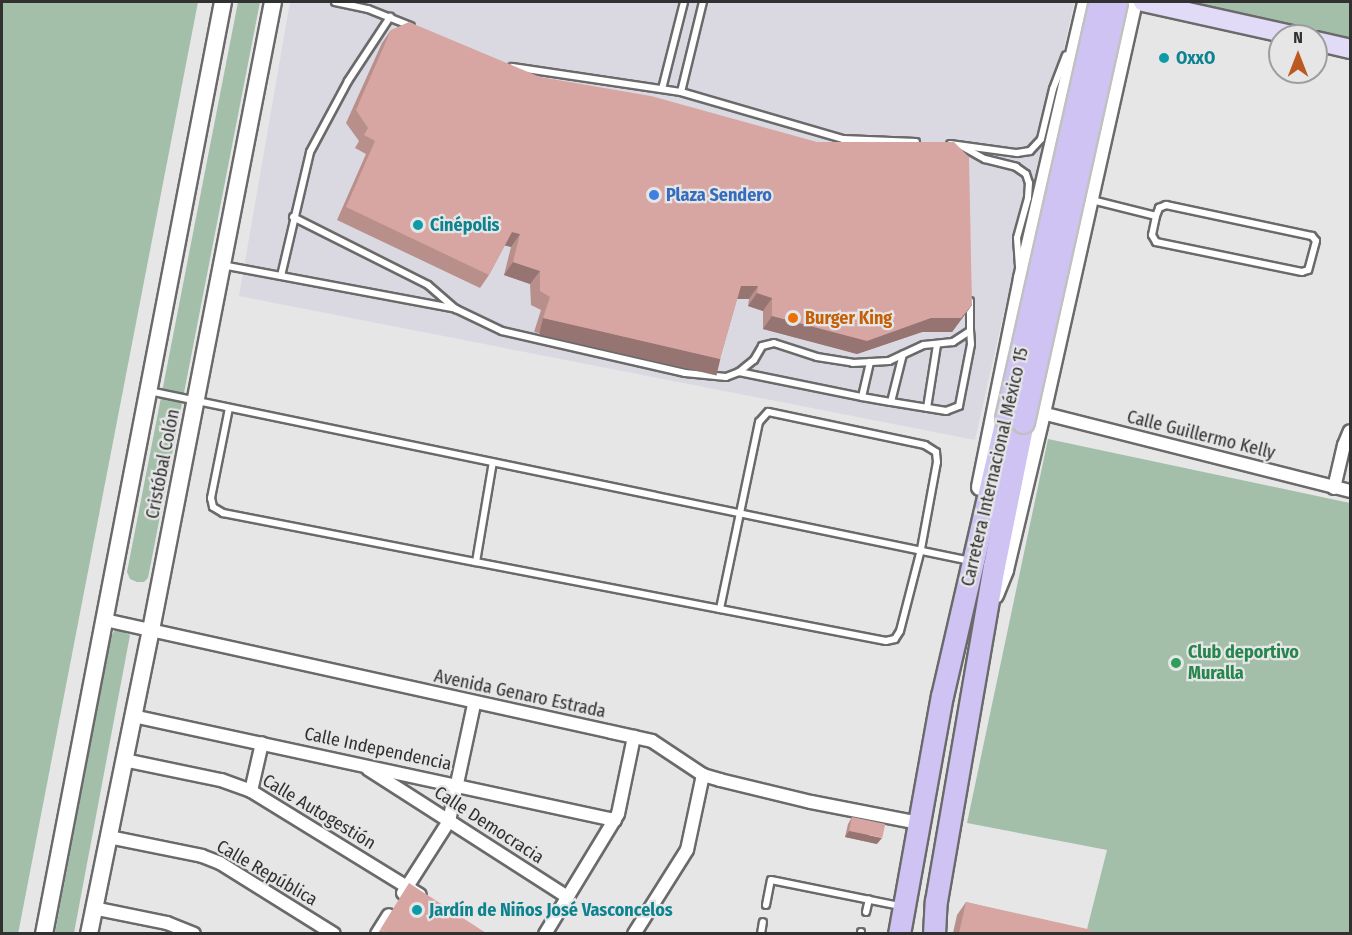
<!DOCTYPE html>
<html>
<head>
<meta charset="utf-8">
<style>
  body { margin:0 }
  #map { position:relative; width:1352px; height:935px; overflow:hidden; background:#e6e6e7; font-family:"Fira Sans Condensed",sans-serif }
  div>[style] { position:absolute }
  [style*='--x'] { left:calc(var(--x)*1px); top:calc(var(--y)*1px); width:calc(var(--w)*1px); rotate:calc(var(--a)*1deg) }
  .built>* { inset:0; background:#dad9e2 }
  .green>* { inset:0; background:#a3bfa9 }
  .roads { filter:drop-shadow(2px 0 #6a6a6b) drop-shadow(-2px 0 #6a6a6b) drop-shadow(0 2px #6a6a6b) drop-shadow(0 -2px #6a6a6b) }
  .lane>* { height:6px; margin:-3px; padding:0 3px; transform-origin:3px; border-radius:3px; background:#fff }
  .street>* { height:12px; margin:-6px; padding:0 6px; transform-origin:6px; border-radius:6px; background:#fff }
  .secondary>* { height:16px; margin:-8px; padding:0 8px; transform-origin:8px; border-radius:8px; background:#fff }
  .primary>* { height:18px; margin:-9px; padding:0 9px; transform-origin:9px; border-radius:9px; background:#e2dbf7 }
  .highway>* { height:21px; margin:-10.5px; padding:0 10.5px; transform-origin:10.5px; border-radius:10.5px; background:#cec3f2 }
  .bridges { filter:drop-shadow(2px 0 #c1c1c1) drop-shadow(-2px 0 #c1c1c1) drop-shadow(0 2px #c1c1c1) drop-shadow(0 -2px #c1c1c1) }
  .highway-bridge>* { height:21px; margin:-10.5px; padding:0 10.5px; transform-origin:10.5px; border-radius:10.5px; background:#cec3f2 }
  .wall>* { inset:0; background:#b98f8b }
  .shaded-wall>* { inset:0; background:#967471; transform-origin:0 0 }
  .building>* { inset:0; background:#d7a6a2; transform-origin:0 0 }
  .dots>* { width:16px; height:16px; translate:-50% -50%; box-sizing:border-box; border:3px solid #e6e6e7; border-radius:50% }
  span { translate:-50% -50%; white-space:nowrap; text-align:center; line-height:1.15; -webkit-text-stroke:4.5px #e6e6e7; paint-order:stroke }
  .culture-label { font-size:18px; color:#0d838f; font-weight:700 }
  .left { translate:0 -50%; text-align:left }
  .shop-label { font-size:18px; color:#366cbe; font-weight:700 }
  .food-label { font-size:18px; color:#c56008; font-weight:700 }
  .street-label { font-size:18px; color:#313131 }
  .leisure-label { font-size:18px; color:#27864d; font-weight:700 }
  .frame { position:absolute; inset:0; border:3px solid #313131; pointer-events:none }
  .north { position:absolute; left:1268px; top:24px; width:60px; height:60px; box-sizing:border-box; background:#e6e6e7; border:2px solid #9e9e9e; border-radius:50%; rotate:0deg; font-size:16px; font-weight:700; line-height:24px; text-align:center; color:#313131 }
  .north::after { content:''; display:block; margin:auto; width:21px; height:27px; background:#bc5920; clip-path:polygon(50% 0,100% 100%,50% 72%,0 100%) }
</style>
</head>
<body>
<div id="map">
  <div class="built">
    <div style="clip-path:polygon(290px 2px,1074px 3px,975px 440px,239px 296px)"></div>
  </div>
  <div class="green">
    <div style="clip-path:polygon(2px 2px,198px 2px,18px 934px,2px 933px)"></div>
    <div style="clip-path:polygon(238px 2px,260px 2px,148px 578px,144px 582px,137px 582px,130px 579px,127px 572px)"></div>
    <div style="clip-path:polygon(1165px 2px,1350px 2px,1350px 38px,1279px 22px,1249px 19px)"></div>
    <div style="clip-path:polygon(1048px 439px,1350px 503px,1350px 933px,1086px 933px,1107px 850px,967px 823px)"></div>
    <div style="clip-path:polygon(116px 629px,130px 635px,74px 933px,55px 933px,111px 636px)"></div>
  </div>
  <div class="roads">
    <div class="lane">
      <div style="--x:335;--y:2;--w:34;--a:12"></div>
      <div style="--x:368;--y:9;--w:46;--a:21.6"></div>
      <div style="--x:512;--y:67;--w:171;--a:8.4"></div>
      <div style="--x:681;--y:92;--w:169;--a:16.2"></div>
      <div style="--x:843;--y:139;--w:73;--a:2.4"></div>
      <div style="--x:662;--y:89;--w:90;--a:-75.8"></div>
      <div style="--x:681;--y:92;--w:93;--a:-76.3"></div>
      <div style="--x:950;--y:144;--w:68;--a:7.7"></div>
      <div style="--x:1017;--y:153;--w:13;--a:-9"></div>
      <div style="--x:1030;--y:151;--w:16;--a:-47"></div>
      <div style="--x:1041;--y:139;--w:51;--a:-76.5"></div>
      <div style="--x:1053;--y:89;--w:36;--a:-69"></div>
      <div style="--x:963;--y:147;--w:25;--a:29"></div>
      <div style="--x:985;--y:159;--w:32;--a:14"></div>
      <div style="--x:1016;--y:167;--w:12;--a:35"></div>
      <div style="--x:1026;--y:174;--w:9;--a:72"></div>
      <div style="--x:1029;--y:183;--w:15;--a:94"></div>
      <div style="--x:1028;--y:198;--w:41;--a:105.4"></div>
      <div style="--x:1017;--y:238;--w:28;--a:86"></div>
      <div style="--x:1092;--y:200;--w:66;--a:14"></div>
      <div style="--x:1156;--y:216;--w:9;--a:-69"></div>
      <div style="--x:1159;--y:208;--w:8;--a:-23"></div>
      <div style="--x:1166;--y:205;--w:149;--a:12"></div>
      <div style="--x:1312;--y:236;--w:6;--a:51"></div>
      <div style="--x:1316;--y:241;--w:30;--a:105"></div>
      <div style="--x:1308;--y:270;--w:6;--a:162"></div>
      <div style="--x:1302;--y:272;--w:149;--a:-168.4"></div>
      <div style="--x:1156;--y:242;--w:8;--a:-120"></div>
      <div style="--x:1152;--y:235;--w:19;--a:-78"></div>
      <div style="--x:293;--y:217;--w:151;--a:26.7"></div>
      <div style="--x:428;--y:285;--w:37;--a:41"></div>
      <div style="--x:222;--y:265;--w:238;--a:10.6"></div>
      <div style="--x:456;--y:309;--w:51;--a:25.6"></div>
      <div style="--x:502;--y:331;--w:188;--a:12.9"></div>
      <div style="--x:685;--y:373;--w:41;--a:5.6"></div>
      <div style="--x:726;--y:377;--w:14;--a:-21"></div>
      <div style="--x:739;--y:372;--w:19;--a:-39"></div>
      <div style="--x:754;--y:360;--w:16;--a:-60"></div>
      <div style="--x:762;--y:346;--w:12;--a:-14"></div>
      <div style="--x:774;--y:343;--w:45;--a:18"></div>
      <div style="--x:817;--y:357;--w:36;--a:9"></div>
      <div style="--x:853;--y:363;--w:36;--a:-3"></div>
      <div style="--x:889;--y:361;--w:38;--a:-25"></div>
      <div style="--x:924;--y:345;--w:29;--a:-6"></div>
      <div style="--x:953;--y:342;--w:20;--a:-33"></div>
      <div style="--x:970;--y:331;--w:30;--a:-90"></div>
      <div style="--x:281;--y:276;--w:127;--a:-76.8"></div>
      <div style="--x:310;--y:152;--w:81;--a:-61.8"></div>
      <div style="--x:348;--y:81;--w:77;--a:-56.7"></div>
      <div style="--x:739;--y:372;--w:126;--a:11.5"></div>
      <div style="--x:862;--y:397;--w:36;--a:-77"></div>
      <div style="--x:149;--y:391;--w:834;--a:11.69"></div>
      <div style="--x:862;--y:397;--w:29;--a:10"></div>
      <div style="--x:891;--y:402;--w:49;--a:-76"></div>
      <div style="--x:891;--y:402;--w:56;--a:9.3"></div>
      <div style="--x:946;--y:411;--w:14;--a:-21"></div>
      <div style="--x:959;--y:406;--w:63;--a:-79"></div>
      <div style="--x:971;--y:344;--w:13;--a:-94"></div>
      <div style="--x:229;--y:408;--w:92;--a:101.3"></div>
      <div style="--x:211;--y:498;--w:9;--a:77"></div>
      <div style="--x:213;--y:507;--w:12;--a:31"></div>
      <div style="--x:223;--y:513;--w:258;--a:11"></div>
      <div style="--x:476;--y:562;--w:248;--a:10.9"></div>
      <div style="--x:720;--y:609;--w:169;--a:10.9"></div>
      <div style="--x:886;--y:641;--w:9;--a:-13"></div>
      <div style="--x:895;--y:639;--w:9;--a:-58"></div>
      <div style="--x:900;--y:631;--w:85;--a:-75.6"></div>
      <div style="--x:921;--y:549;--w:88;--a:-79.6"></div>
      <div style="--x:937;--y:462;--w:10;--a:-96"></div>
      <div style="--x:936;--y:452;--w:13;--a:-148"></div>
      <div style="--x:925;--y:445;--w:160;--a:-168.1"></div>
      <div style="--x:768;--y:412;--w:13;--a:132"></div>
      <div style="--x:759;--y:422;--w:191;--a:101.8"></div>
      <div style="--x:927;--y:408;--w:64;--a:-81"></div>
      <div style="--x:476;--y:562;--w:101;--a:-80.4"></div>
      <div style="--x:766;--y:905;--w:25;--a:-79"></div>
      <div style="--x:771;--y:880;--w:132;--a:11.4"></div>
      <div style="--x:866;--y:912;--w:13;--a:-77"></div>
      <div style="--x:761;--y:934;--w:12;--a:-81"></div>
      <div style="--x:861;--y:934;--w:2;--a:-90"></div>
    </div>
    <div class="street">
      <div style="--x:1042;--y:413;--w:318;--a:14.2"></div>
      <div style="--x:1334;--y:488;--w:44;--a:-76.9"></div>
      <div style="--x:1344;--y:445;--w:15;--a:-67"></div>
      <div style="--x:105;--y:620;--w:560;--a:12.47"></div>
      <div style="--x:652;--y:741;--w:61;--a:33.7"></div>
      <div style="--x:703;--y:775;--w:18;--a:16"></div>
      <div style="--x:720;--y:780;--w:94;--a:13.6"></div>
      <div style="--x:811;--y:802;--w:110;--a:11"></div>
      <div style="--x:133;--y:716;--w:493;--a:12.2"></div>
      <div style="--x:124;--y:760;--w:99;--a:11.7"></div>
      <div style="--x:221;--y:780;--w:32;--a:20"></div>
      <div style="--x:251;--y:791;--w:198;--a:31.6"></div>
      <div style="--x:368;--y:769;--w:237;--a:32.7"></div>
      <div style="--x:251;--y:791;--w:49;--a:-77.1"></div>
      <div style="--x:109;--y:837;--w:95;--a:11.5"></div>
      <div style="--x:202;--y:856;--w:19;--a:21"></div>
      <div style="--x:220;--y:863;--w:134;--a:31.9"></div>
      <div style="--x:403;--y:893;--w:85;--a:-57.4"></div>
      <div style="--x:449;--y:821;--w:120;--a:-77.9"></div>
      <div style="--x:93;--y:908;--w:76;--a:11.5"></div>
      <div style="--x:167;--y:923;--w:29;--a:22"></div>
      <div style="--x:377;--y:934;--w:22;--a:-58"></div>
      <div style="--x:545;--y:934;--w:140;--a:-58.7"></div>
      <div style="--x:618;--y:814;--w:79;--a:-78.3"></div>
      <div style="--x:634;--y:934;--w:99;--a:-57.8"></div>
      <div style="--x:687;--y:850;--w:77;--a:-78"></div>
    </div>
    <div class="secondary">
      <div style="--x:980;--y:487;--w:213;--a:-78.6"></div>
      <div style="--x:1022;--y:278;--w:283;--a:-76.9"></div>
      <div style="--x:995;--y:595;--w:27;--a:-68"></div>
      <div style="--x:1005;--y:570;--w:161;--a:-76.7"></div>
      <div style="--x:1042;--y:413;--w:421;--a:-77.4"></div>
      <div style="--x:44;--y:934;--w:949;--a:-79.13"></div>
      <div style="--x:89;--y:934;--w:310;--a:-78.5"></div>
      <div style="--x:151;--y:630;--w:640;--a:-79.01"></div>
    </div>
    <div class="primary">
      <div style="--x:1143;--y:2;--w:157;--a:12.5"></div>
      <div style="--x:1316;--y:41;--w:35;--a:13"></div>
    </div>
    <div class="highway">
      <div style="--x:899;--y:934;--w:242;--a:-79.8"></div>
      <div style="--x:942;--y:696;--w:285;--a:-77"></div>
      <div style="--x:934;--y:934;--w:33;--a:-87"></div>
      <div style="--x:936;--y:901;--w:340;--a:-80.2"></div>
      <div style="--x:994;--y:566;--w:147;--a:-78.6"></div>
    </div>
  </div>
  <div class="bridges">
    <div class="highway-bridge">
      <div style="--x:1006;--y:418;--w:426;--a:-77.3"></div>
      <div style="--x:1023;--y:422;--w:430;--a:-77.5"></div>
    </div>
  </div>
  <div class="wall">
    <div style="clip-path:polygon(391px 30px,972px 305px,952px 332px,922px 332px,857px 354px,763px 329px,763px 311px,748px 306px,749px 299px,737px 299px,720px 359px,711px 372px,534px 332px,541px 310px,531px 305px,530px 284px,504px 275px,511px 247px,505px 245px,489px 275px,480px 288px,337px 220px,366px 154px,355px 148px,359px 141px,346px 123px,382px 43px)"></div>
    <div style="clip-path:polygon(852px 817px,877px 844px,845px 837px,848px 824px)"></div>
    <div style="clip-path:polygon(966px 902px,1091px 933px,953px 933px,957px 915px)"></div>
  </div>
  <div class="shaded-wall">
    <div style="clip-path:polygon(512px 232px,520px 234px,511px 247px,503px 245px)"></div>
    <div style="clip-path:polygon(513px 262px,540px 271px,530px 284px,504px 275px)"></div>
    <div style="clip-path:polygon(741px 286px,758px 286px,749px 299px,732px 299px)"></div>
    <div style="clip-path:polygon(757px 293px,772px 298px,763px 311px,748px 306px)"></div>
    <div style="clip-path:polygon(972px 305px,952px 332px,922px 332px,857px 354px,763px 329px,772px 316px)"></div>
    <div style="left:543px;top:318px;width:182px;height:17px;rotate:13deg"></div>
    <div style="clip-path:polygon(849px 831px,882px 838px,877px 844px,845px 837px)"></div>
  </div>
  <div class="building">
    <div style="clip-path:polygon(409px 22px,540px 77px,651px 96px,817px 142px,954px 142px,969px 157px,972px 305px,961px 318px,931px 318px,867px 341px,772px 316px,772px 298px,757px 293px,758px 286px,741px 286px,720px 359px,543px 318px,550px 297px,540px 291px,540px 271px,513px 262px,520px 234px,512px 232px,489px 275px,346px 207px,375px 141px,364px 135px,368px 128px,356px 110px,391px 30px)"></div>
    <div style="left:852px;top:817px;width:34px;height:14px;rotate:12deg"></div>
    <div style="clip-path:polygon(409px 883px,486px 933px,388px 933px,381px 929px,378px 933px)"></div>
    <div style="clip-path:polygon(966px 902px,1092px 930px,1091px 933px,959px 933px)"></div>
    <div style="clip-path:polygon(381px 929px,388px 933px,378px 933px)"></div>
  </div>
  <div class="dots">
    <div style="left:1164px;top:58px;background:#0f9aa8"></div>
    <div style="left:654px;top:195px;background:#3f7fe0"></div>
    <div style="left:418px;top:225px;background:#0f9aa8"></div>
    <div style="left:793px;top:318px;background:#e8710a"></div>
    <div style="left:1176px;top:663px;background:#2e9e5b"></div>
    <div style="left:417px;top:910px;background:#0f9aa8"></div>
  </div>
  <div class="culture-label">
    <span class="left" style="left:1176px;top:58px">OxxO</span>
    <span class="left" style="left:430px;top:225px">Cinépolis</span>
    <span class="left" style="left:429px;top:910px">Jardín de Niños José Vasconcelos</span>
  </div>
  <div class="shop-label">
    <span class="left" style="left:666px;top:195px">Plaza Sendero</span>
  </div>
  <div class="food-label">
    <span class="left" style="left:805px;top:318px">Burger King</span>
  </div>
  <div class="street-label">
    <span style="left:1201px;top:435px;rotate:14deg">Calle Guillermo Kelly</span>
    <span style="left:163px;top:464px;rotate:-79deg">Cristóbal Colón</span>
    <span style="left:995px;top:467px;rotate:-77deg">Carretera Internacional México 15</span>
    <span style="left:520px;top:694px;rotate:12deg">Avenida Genaro Estrada</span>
    <span style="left:378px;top:749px;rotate:12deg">Calle Independencia</span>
    <span style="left:319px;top:812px;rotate:31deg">Calle Autogestión</span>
    <span style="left:489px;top:825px;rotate:33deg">Calle Democracia</span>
    <span style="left:267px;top:873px;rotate:30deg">Calle República</span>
  </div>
  <div class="leisure-label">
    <span class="left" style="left:1188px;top:663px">Club deportivo<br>Muralla</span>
  </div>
  <div class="frame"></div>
  <div class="north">N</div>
</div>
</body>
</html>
